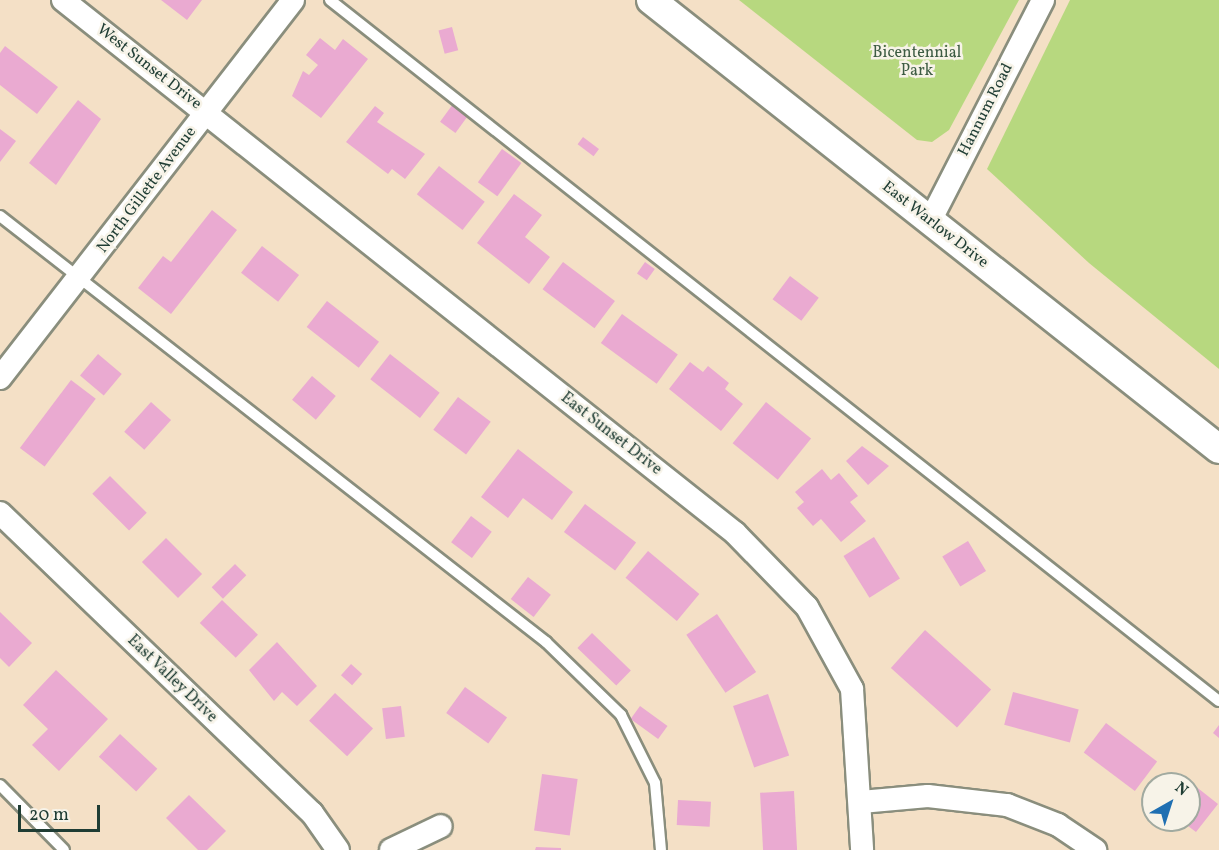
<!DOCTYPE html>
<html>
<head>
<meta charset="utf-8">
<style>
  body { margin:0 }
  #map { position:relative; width:1219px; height:850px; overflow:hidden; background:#f4e0c6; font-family:Vollkorn,serif }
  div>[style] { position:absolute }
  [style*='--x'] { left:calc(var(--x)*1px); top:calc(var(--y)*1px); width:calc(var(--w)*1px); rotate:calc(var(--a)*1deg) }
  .green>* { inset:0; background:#b7d87f }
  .building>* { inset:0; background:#eaaad1; transform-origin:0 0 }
  .roads { filter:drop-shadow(2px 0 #8a8e7d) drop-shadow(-2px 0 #8a8e7d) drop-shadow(0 2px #8a8e7d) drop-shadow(0 -2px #8a8e7d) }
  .service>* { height:10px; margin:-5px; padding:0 5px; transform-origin:5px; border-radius:5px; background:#fff }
  .minor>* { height:22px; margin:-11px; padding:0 11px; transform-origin:11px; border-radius:11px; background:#fff }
  .tertiary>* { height:28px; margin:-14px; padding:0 14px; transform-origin:14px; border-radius:14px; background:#fff }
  span { translate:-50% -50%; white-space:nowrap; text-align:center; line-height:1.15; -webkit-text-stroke:5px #f7f3e8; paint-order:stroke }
  .park-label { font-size:16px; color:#3d5c43 }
  .street-label { font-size:16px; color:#1f3d34 }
  .north { position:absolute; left:1141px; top:772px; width:60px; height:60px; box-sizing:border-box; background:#f7f3e8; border:2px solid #a1aaa0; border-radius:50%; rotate:39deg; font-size:16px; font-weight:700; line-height:24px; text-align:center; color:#1f3d34 }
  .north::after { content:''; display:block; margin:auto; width:21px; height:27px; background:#1f6fb2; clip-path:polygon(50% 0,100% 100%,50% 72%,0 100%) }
  .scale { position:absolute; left:18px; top:805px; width:82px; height:27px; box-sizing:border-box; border:3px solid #1f3d34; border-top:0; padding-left:8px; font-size:18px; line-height:21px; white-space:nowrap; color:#1f3d34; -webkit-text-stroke:4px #f7f3e8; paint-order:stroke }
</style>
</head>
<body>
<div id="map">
  <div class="green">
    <div style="clip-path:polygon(739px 0,1019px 0,949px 130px,932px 142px,917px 140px)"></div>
    <div style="clip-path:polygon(1070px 0,1219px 0,1219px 369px,1089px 263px,987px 169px)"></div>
  </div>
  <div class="building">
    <div style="clip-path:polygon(161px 0,202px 0,187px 20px)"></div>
    <div style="left:452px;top:27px;width:24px;height:14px;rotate:75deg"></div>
    <div style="clip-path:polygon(320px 38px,335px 50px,343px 39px,368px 59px,321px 118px,292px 96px,303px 71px,309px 75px,318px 65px,306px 55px)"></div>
    <div style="clip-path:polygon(5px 46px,58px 87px,37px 114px,0 85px,0 53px)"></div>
    <div style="clip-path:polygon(78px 100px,101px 119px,56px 185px,29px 163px)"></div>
    <div style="left:453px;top:104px;width:19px;height:22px;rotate:36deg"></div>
    <div style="clip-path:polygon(375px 106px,384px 113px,377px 122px,425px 154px,405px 179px,392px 169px,388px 174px,346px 142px)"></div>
    <div style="clip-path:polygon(0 129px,16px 141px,0 162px)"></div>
    <div style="left:583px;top:137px;width:20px;height:9px;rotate:37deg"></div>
    <div style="left:502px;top:149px;width:24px;height:41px;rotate:36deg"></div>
    <div style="left:439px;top:166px;width:58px;height:36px;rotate:38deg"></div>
    <div style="clip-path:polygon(514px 194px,542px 215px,525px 237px,550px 257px,529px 284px,477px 243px)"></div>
    <div style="clip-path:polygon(212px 210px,237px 230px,171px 314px,138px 288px,163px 256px,171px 262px)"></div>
    <div style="left:262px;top:246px;width:47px;height:34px;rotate:38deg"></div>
    <div style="left:563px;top:262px;width:65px;height:34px;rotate:37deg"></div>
    <div style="left:645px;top:262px;width:12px;height:14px;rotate:35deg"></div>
    <div style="left:790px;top:276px;width:36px;height:29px;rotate:37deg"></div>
    <div style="left:327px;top:301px;width:66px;height:33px;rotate:38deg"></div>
    <div style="left:622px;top:314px;width:69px;height:36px;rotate:36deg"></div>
    <div style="left:98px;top:354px;width:31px;height:28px;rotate:40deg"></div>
    <div style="left:390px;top:354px;width:63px;height:32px;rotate:38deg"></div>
    <div style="clip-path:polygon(690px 362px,703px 372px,708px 366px,729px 383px,725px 389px,743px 404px,721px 431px,669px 389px)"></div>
    <div style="left:312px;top:376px;width:31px;height:31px;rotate:40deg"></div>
    <div style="left:71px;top:380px;width:31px;height:85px;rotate:37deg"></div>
    <div style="left:458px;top:397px;width:41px;height:41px;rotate:37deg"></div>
    <div style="left:151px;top:402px;width:27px;height:40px;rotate:42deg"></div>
    <div style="left:766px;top:402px;width:58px;height:53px;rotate:39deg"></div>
    <div style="clip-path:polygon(862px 446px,889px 466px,868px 485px,846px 461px)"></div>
    <div style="clip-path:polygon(518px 449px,573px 492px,552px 520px,523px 498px,508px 518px,481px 497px)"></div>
    <div style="clip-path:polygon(822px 469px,831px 480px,839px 473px,858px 496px,850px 502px,866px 521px,841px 542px,821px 519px,813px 526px,797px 508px,804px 502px,795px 492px)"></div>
    <div style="left:110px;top:476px;width:52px;height:25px;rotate:45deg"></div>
    <div style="left:585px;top:504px;width:64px;height:35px;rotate:37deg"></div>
    <div style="left:471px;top:516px;width:26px;height:33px;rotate:37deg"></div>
    <div style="left:874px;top:537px;width:49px;height:36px;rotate:58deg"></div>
    <div style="left:166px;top:538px;width:51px;height:34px;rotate:45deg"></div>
    <div style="left:968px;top:541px;width:35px;height:30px;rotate:59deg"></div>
    <div style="left:648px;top:551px;width:67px;height:35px;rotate:40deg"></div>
    <div style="left:235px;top:564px;width:16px;height:33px;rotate:45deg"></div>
    <div style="left:528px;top:577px;width:29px;height:28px;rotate:38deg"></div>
    <div style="left:222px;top:600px;width:50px;height:32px;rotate:44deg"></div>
    <div style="clip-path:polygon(0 612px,32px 643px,9px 667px,0 658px)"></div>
    <div style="left:717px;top:614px;width:70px;height:37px;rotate:56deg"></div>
    <div style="left:925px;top:630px;width:89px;height:51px;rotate:42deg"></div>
    <div style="left:592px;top:633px;width:54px;height:21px;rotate:44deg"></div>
    <div style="clip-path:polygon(277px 642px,317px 686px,297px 706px,282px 692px,274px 701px,249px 670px)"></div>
    <div style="left:351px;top:664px;width:15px;height:15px;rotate:42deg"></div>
    <div style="clip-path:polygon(56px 670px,108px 719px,59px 771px,32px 745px,48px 729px,23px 705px)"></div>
    <div style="left:465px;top:687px;width:52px;height:32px;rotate:36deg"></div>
    <div style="left:1013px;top:692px;width:68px;height:34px;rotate:15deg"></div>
    <div style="left:335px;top:693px;width:52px;height:38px;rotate:43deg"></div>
    <div style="left:768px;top:694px;width:65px;height:37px;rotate:71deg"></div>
    <div style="left:401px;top:706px;width:31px;height:19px;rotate:83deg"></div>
    <div style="left:640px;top:706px;width:34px;height:16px;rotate:36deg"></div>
    <div style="left:1106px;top:723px;width:64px;height:37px;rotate:37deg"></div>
    <div style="clip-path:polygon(1219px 725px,1219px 738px,1213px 733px)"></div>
    <div style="left:120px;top:734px;width:51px;height:31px;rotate:43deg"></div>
    <div style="left:542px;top:774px;width:36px;height:57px;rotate:8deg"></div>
    <div style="clip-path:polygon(1180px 774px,1218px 804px,1196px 832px,1180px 820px,1189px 820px,1189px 784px,1172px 784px)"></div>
    <div style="left:794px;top:791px;width:59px;height:34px;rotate:87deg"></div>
    <div style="clip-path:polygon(189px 795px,226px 831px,207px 850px,198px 850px,166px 818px)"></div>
    <div style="left:678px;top:800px;width:33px;height:25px;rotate:3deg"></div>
    <div style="clip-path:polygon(536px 847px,561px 848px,561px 850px,535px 850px)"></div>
  </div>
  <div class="roads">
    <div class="service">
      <div style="--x:330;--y:0;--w:1132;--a:38.26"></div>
      <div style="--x:0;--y:216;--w:693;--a:37.96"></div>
      <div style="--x:546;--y:642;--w:105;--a:44.2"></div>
      <div style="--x:621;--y:715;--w:76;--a:63.4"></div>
      <div style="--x:655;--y:783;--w:67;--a:84.9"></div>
      <div style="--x:0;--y:785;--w:91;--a:45.4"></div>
    </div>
    <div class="minor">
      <div style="--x:63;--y:0;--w:858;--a:38.42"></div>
      <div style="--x:735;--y:533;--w:103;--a:45.8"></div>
      <div style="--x:807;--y:607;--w:94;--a:61.2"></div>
      <div style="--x:852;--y:689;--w:161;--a:86.4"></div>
      <div style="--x:930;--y:221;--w:248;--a:-62.9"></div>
      <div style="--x:0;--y:378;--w:478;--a:-52.2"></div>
      <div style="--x:0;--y:513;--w:433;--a:43.9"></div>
      <div style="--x:312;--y:813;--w:45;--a:54.9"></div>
      <div style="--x:861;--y:802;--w:67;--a:-5.1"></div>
      <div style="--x:928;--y:796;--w:80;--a:6.5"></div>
      <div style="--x:1007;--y:805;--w:55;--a:21.4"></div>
      <div style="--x:1058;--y:825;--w:45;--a:34"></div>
      <div style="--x:391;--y:850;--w:55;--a:-25.6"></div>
    </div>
    <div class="tertiary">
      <div style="--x:651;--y:0;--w:724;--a:38.33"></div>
    </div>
  </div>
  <div class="park-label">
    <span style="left:917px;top:62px">Bicentennial<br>Park</span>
  </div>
  <div class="street-label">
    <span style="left:149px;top:67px;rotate:38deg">West Sunset Drive</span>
    <span style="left:986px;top:110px;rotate:-63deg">Hannum Road</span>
    <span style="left:147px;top:190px;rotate:-53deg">North Gillette Avenue</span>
    <span style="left:935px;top:225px;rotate:38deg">East Warlow Drive</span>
    <span style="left:611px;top:434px;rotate:38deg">East Sunset Drive</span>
    <span style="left:172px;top:679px;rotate:44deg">East Valley Drive</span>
  </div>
  <div class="north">N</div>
  <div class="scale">20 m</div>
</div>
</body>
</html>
